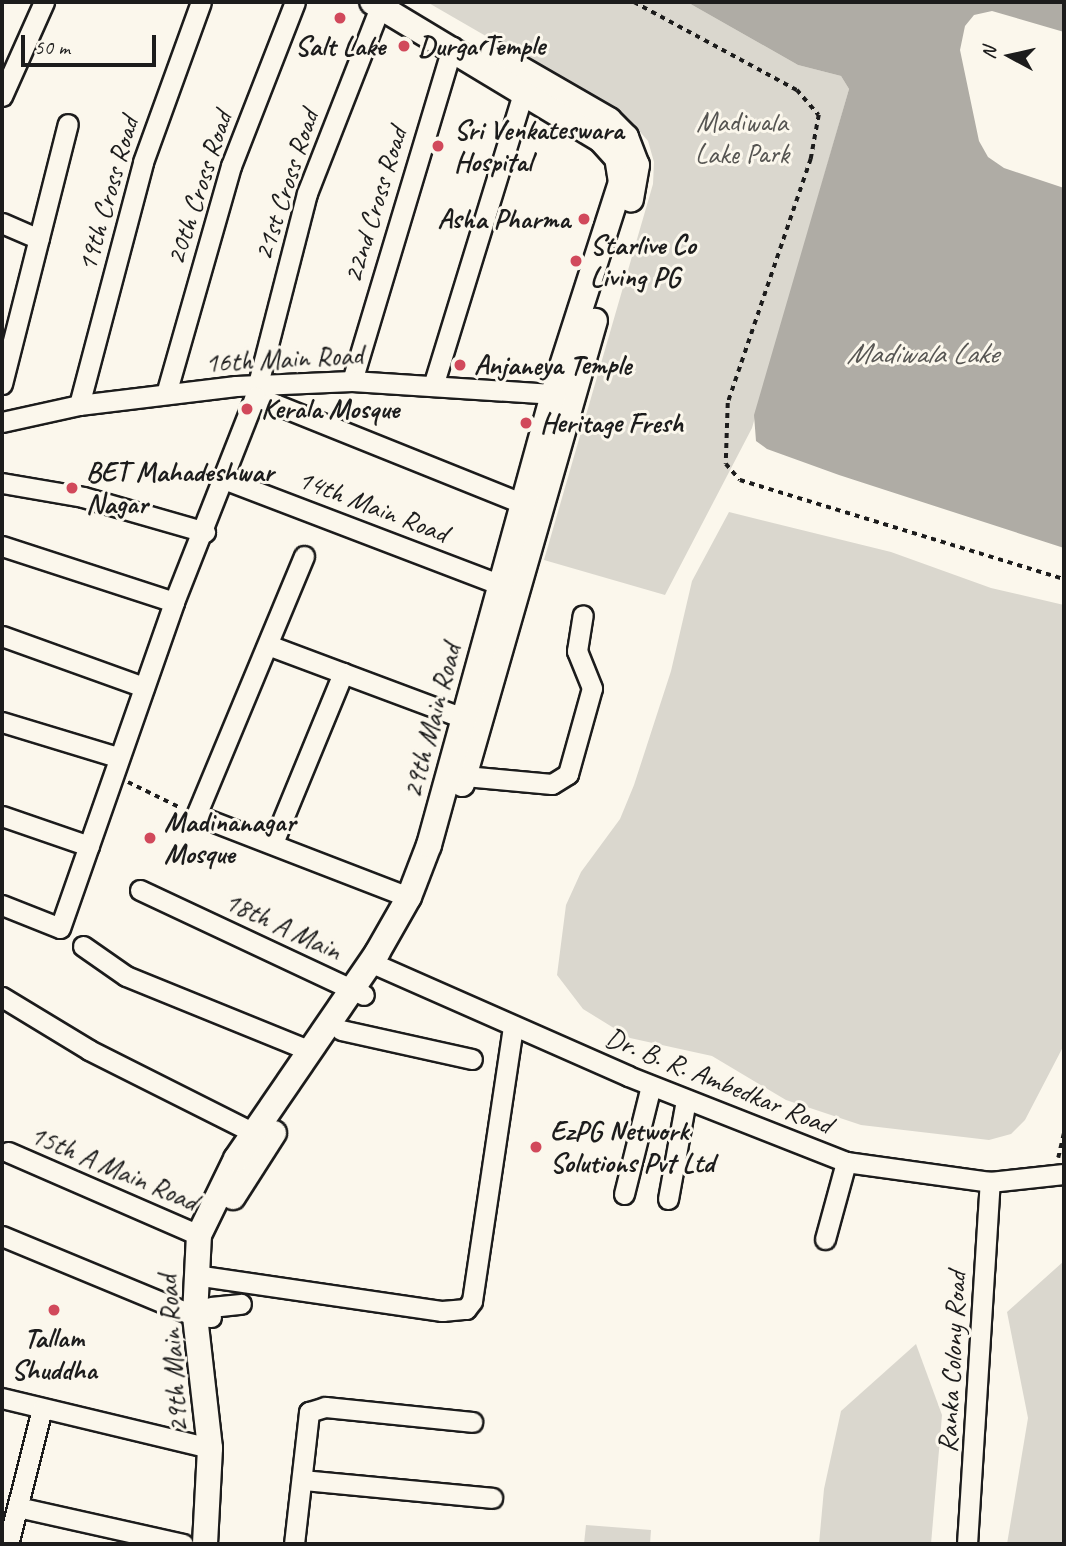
<!DOCTYPE html>
<html>
<head>
<meta charset="utf-8">
<style>
  body { margin:0 }
  #map { position:relative; width:1066px; height:1546px; overflow:hidden; background:#fbf7ec; font-family:Caveat,sans-serif }
  div>[style] { position:absolute }
  [style*='--x'] { left:calc(var(--x)*1px); top:calc(var(--y)*1px); width:calc(var(--w)*1px); rotate:calc(var(--a)*1deg) }
  .green>* { inset:0; background:#dad7ce }
  .water>* { inset:0; background:#afaca5 }
  .path>* { height:3.5px; margin-top:-1.75px; transform-origin:0; background:repeating-linear-gradient(90deg,#1c1c1c 0 5px,transparent 0 10px) }
  .roads { filter:drop-shadow(2px 0 #1c1c1c) drop-shadow(-2px 0 #1c1c1c) drop-shadow(0 2px #1c1c1c) drop-shadow(0 -2px #1c1c1c) }
  .minor>* { height:19px; margin:-9.5px; padding:0 9.5px; transform-origin:9.5px; border-radius:9.5px; background:#fbf7ec }
  .major>* { height:24px; margin:-12px; padding:0 12px; transform-origin:12px; border-radius:12px; background:#fbf7ec }
  .dots>* { width:19px; height:19px; translate:-50% -50%; box-sizing:border-box; border:4px solid #fbf7ec; border-radius:50% }
  span { translate:-50% -50%; white-space:nowrap; text-align:center; line-height:1.15; -webkit-text-stroke:6px #fbf7ec; paint-order:stroke }
  .poi-label { font-size:28px; color:#1c1c1c; font-weight:700 }
  .left { translate:0 -50%; text-align:left }
  .right { translate:-100% -50%; text-align:right }
  .park-label { font-size:28px; color:#555451 }
  .street-label { font-size:28px; color:#1c1c1c }
  .water-label { font-size:30px; color:#575653; font-style:italic }
  .frame { position:absolute; inset:0; border:4px solid #1c1c1c; pointer-events:none }
  .north { position:absolute; left:975px; top:21px; width:70px; height:70px; -webkit-text-stroke:5px #fbf7ec; paint-order:stroke; rotate:278deg; font-size:19px; font-weight:700; line-height:28px; text-align:center; color:#1c1c1c }
  .north::after { content:''; display:block; margin:auto; width:24px; height:32px; background:#1c1c1c; clip-path:polygon(50% 0,100% 100%,50% 72%,0 100%) }
  .scale { position:absolute; left:21px; top:35px; width:135px; height:32px; box-sizing:border-box; border:4px solid #1c1c1c; border-top:0; padding-left:9px; font-size:21px; line-height:24px; white-space:nowrap; color:#1c1c1c; -webkit-text-stroke:5px #fbf7ec; paint-order:stroke }
</style>
</head>
<body>
<div id="map">
  <div class="green">
    <div style="clip-path:polygon(427px 2px,687px 2px,798px 65px,841px 76px,849px 89px,752px 428px,665px 595px,544px 560px,653px 184px,654px 162px,648px 141px,628px 118px)"></div>
    <div style="clip-path:polygon(729px 512px,891px 552px,991px 588px,1064px 605px,1064px 1045px,1025px 1120px,1011px 1134px,989px 1140px,861px 1125px,786px 1100px,712px 1056px,630px 1038px,583px 1009px,557px 975px,566px 905px,581px 872px,620px 819px,634px 785px,671px 671px,692px 581px)"></div>
    <div style="clip-path:polygon(1064px 1261px,1064px 1544px,1007px 1544px,1028px 1418px,1007px 1312px)"></div>
    <div style="clip-path:polygon(916px 1344px,942px 1415px,931px 1544px,819px 1544px,824px 1489px,841px 1411px)"></div>
    <div style="clip-path:polygon(586px 1525px,651px 1530px,650px 1544px,584px 1544px)"></div>
  </div>
  <div class="water">
    <div style="clip-path:polygon(687px 2px,1064px 2px,1064px 32px,992px 11px,974px 15px,965px 26px,960px 50px,979px 141px,988px 157px,1004px 168px,1064px 188px,1064px 548px,839px 475px,767px 449px,756px 441px,754px 415px,849px 89px,841px 76px,798px 65px)"></div>
  </div>
  <div class="path">
    <div style="--x:634;--y:2;--w:185;--a:28.4"></div>
    <div style="--x:797;--y:90;--w:33;--a:49"></div>
    <div style="--x:819;--y:115;--w:45;--a:100.3"></div>
    <div style="--x:811;--y:159;--w:258;--a:108.8"></div>
    <div style="--x:728;--y:403;--w:61;--a:91.9"></div>
    <div style="--x:726;--y:464;--w:21;--a:49"></div>
    <div style="--x:740;--y:480;--w:339;--a:17"></div>
    <div style="--x:128;--y:782;--w:59;--a:26.1"></div>
    <div style="--x:1058;--y:1158;--w:26;--a:-77"></div>
  </div>
  <div class="roads">
    <div class="minor">
      <div style="--x:380;--y:7;--w:200;--a:111.4"></div>
      <div style="--x:307;--y:193;--w:210;--a:104.4"></div>
      <div style="--x:255;--y:396;--w:289;--a:21.9"></div>
      <div style="--x:2;--y:96;--w:103;--a:-65.9"></div>
      <div style="--x:2;--y:223;--w:40;--a:23.4"></div>
      <div style="--x:352;--y:381;--w:349;--a:-73.3"></div>
      <div style="--x:2;--y:384;--w:268;--a:-75.8"></div>
      <div style="--x:433;--y:386;--w:309;--a:-72.9"></div>
      <div style="--x:166;--y:394;--w:237;--a:-74.1"></div>
      <div style="--x:231;--y:166;--w:176;--a:-68.7"></div>
      <div style="--x:79;--y:405;--w:251;--a:-75.2"></div>
      <div style="--x:143;--y:162;--w:170;--a:-70.1"></div>
      <div style="--x:2;--y:422;--w:79;--a:-12.4"></div>
      <div style="--x:79;--y:405;--w:158;--a:-6.9"></div>
      <div style="--x:236;--y:386;--w:116;--a:-2.5"></div>
      <div style="--x:352;--y:381;--w:215;--a:3.7"></div>
      <div style="--x:226;--y:480;--w:294;--a:20.9"></div>
      <div style="--x:2;--y:483;--w:82;--a:9.8"></div>
      <div style="--x:83;--y:497;--w:127;--a:16"></div>
      <div style="--x:2;--y:546;--w:181;--a:18"></div>
      <div style="--x:304;--y:556;--w:281;--a:112.6"></div>
      <div style="--x:196;--y:815;--w:228;--a:21.1"></div>
      <div style="--x:2;--y:636;--w:151;--a:19.8"></div>
      <div style="--x:268;--y:645;--w:208;--a:20.5"></div>
      <div style="--x:2;--y:722;--w:120;--a:16.9"></div>
      <div style="--x:465;--y:776;--w:87;--a:5.3"></div>
      <div style="--x:552;--y:784;--w:19;--a:-32"></div>
      <div style="--x:568;--y:774;--w:89;--a:-74.4"></div>
      <div style="--x:592;--y:688;--w:40;--a:-112"></div>
      <div style="--x:577;--y:651;--w:36;--a:-81"></div>
      <div style="--x:2;--y:816;--w:92;--a:19"></div>
      <div style="--x:273;--y:843;--w:184;--a:-67.6"></div>
      <div style="--x:140;--y:890;--w:247;--a:25.1"></div>
      <div style="--x:2;--y:905;--w:62;--a:21.6"></div>
      <div style="--x:60;--y:928;--w:345;--a:-70.7"></div>
      <div style="--x:174;--y:602;--w:221;--a:-68.5"></div>
      <div style="--x:83;--y:946;--w:52;--a:34.9"></div>
      <div style="--x:126;--y:976;--w:196;--a:22.1"></div>
      <div style="--x:370;--y:962;--w:282;--a:23.8"></div>
      <div style="--x:628;--y:1076;--w:234;--a:21.5"></div>
      <div style="--x:846;--y:1162;--w:145;--a:7.9"></div>
      <div style="--x:990;--y:1182;--w:74;--a:-6.2"></div>
      <div style="--x:2;--y:997;--w:102;--a:31.3"></div>
      <div style="--x:89;--y:1050;--w:185;--a:26.7"></div>
      <div style="--x:341;--y:1030;--w:134;--a:12.5"></div>
      <div style="--x:8;--y:1152;--w:208;--a:23.5"></div>
      <div style="--x:624;--y:1194;--w:111;--a:-76"></div>
      <div style="--x:668;--y:1199;--w:101;--a:-79.7"></div>
      <div style="--x:2;--y:1236;--w:209;--a:22.5"></div>
      <div style="--x:195;--y:1316;--w:16;--a:4"></div>
      <div style="--x:825;--y:1239;--w:80;--a:-74.7"></div>
      <div style="--x:195;--y:1275;--w:250;--a:8.3"></div>
      <div style="--x:442;--y:1311;--w:24;--a:-5"></div>
      <div style="--x:466;--y:1309;--w:10;--a:-53"></div>
      <div style="--x:472;--y:1301;--w:278;--a:-81.5"></div>
      <div style="--x:211;--y:1307;--w:30;--a:-6"></div>
      <div style="--x:2;--y:1398;--w:214;--a:13.5"></div>
      <div style="--x:303;--y:1480;--w:190;--a:5.4"></div>
      <div style="--x:18;--y:1507;--w:169;--a:12.6"></div>
      <div style="--x:8;--y:1544;--w:139;--a:-75.9"></div>
      <div style="--x:294;--y:1544;--w:133;--a:-83.5"></div>
      <div style="--x:309;--y:1412;--w:17;--a:-17"></div>
      <div style="--x:325;--y:1407;--w:148;--a:5.8"></div>
      <div style="--x:967;--y:1544;--w:363;--a:-86.4"></div>
    </div>
    <div class="major">
      <div style="--x:493;--y:53;--w:134;--a:30"></div>
      <div style="--x:609;--y:120;--w:24;--a:45"></div>
      <div style="--x:626;--y:137;--w:30;--a:69"></div>
      <div style="--x:637;--y:165;--w:35;--a:100"></div>
      <div style="--x:462;--y:784;--w:482;--a:-74"></div>
      <div style="--x:233;--y:1197;--w:76;--a:-57.4"></div>
      <div style="--x:205;--y:1544;--w:96;--a:-87"></div>
      <div style="--x:210;--y:1448;--w:133;--a:-96.5"></div>
      <div style="--x:195;--y:1316;--w:81;--a:-87.2"></div>
      <div style="--x:199;--y:1235;--w:85;--a:-64"></div>
      <div style="--x:236;--y:1159;--w:250;--a:-55.6"></div>
      <div style="--x:377;--y:953;--w:64;--a:-60.3"></div>
      <div style="--x:409;--y:897;--w:56;--a:-69"></div>
      <div style="--x:429;--y:845;--w:468;--a:-74.6"></div>
      <div style="--x:553;--y:394;--w:223;--a:-72.2"></div>
      <div style="--x:621;--y:182;--w:24;--a:-99"></div>
      <div style="--x:617;--y:158;--w:24;--a:-132"></div>
      <div style="--x:601;--y:140;--w:267;--a:-148.9"></div>
    </div>
  </div>
  <div class="dots">
    <div style="left:340px;top:18px;background:#d1495b"></div>
    <div style="left:404px;top:46px;background:#d1495b"></div>
    <div style="left:438px;top:146px;background:#d1495b"></div>
    <div style="left:584px;top:219px;background:#d1495b"></div>
    <div style="left:576px;top:261px;background:#d1495b"></div>
    <div style="left:460px;top:365px;background:#d1495b"></div>
    <div style="left:247px;top:409px;background:#d1495b"></div>
    <div style="left:526px;top:423px;background:#d1495b"></div>
    <div style="left:72px;top:488px;background:#d1495b"></div>
    <div style="left:150px;top:838px;background:#d1495b"></div>
    <div style="left:536px;top:1147px;background:#d1495b"></div>
    <div style="left:54px;top:1310px;background:#d1495b"></div>
  </div>
  <div class="poi-label">
    <span style="left:340px;top:46px">Salt Lake</span>
    <span class="left" style="left:418px;top:46px">Durga Temple</span>
    <span class="left" style="left:454px;top:146px">Sri Venkateswara<br>Hospital</span>
    <span class="right" style="left:570px;top:219px">Asha Pharma</span>
    <span class="left" style="left:590px;top:261px">Starlive Co<br>Living PG</span>
    <span class="left" style="left:474px;top:365px">Anjaneya Temple</span>
    <span class="left" style="left:261px;top:409px">Kerala Mosque</span>
    <span class="left" style="left:540px;top:423px">Heritage Fresh</span>
    <span class="left" style="left:86px;top:488px">BET Mahadeshwar<br>Nagar</span>
    <span class="left" style="left:164px;top:838px">Madinanagar<br>Mosque</span>
    <span class="left" style="left:550px;top:1147px">EzPG Network<br>Solutions Pvt Ltd</span>
    <span style="left:54px;top:1354px">Tallam<br>Shuddha</span>
  </div>
  <div class="park-label">
    <span style="left:742px;top:138px">Madiwala<br>Lake Park</span>
  </div>
  <div class="street-label">
    <span style="left:286px;top:185px;rotate:-72deg">21st Cross Road</span>
    <span style="left:199px;top:188px;rotate:-72deg">20th Cross Road</span>
    <span style="left:108px;top:194px;rotate:-74deg">19th Cross Road</span>
    <span style="left:375px;top:205px;rotate:-73deg">22nd Cross Road</span>
    <span style="left:284px;top:359px;rotate:-3deg">16th Main Road</span>
    <span style="left:373px;top:506px;rotate:21deg">14th Main Road</span>
    <span style="left:432px;top:721px;rotate:-75deg">29th Main Road</span>
    <span style="left:283px;top:926px;rotate:25deg">18th A Main</span>
    <span style="left:719px;top:1081px;rotate:22deg">Dr. B. R. Ambedkar Road</span>
    <span style="left:114px;top:1168px;rotate:23deg">15th A Main Road</span>
    <span style="left:173px;top:1354px;rotate:-94deg">29th Main Road</span>
    <span style="left:952px;top:1362px;rotate:-87deg">Ranka Colony Road</span>
  </div>
  <div class="water-label">
    <span style="left:922px;top:353px">Madiwala Lake</span>
  </div>
  <div class="frame"></div>
  <div class="north">N</div>
  <div class="scale">50 m</div>
</div>
</body>
</html>
